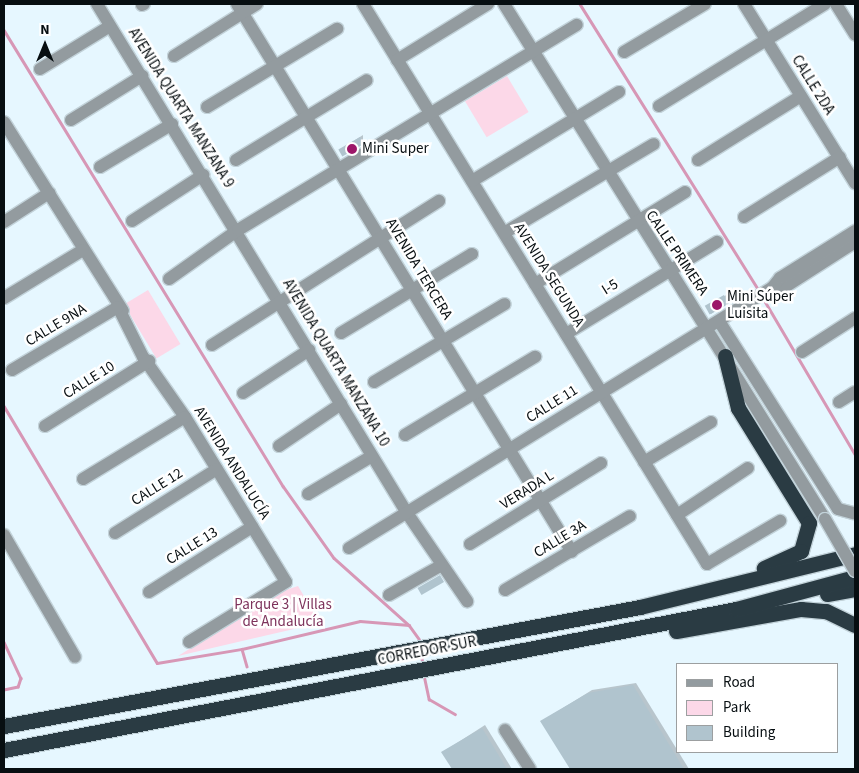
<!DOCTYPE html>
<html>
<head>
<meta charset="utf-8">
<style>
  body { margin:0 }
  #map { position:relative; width:859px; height:773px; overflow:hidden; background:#e6f7ff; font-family:"Source Sans 3",sans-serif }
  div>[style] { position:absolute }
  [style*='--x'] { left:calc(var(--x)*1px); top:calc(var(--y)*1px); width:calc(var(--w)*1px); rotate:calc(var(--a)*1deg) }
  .green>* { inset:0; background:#fcd8e8; transform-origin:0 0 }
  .shadow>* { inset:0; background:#0003 }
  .stream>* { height:2.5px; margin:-1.25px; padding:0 1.25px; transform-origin:1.25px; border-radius:1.25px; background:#d797b6 }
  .building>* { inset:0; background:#b0c4ce; transform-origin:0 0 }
  .roads { filter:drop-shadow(1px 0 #c2d2d9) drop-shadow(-1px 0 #c2d2d9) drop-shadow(0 1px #c2d2d9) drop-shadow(0 -1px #c2d2d9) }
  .minor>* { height:12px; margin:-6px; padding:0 6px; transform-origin:6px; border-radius:6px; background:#939b9f }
  .highway>* { height:15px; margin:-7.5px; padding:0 7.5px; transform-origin:7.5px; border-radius:7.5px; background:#2a3b43 }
  .bridges { filter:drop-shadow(1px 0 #c2d2d9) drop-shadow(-1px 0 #c2d2d9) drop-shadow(0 1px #c2d2d9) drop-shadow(0 -1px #c2d2d9) }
  .minor-bridge>* { height:12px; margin:-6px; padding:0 6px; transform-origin:6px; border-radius:6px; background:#939b9f }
  .dots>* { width:14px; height:14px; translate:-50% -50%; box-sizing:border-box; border:2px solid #fff; border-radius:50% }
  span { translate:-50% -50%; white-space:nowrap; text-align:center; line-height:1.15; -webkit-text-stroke:5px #fff; paint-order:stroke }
  .street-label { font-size:15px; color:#070e11 }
  .poi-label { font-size:15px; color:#070e11 }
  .left { translate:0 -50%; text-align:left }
  .park-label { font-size:15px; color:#7d325b }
  .frame { position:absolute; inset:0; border:5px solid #070e11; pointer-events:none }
  .legend { position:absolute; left:676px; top:663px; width:162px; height:90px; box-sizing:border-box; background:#fff; border:1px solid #9c9fa0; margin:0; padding:6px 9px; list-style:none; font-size:15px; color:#070e11 }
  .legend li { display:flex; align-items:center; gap:10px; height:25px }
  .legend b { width:25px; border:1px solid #9c9fa0 }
  .north { position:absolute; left:20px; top:20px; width:50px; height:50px; -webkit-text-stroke:4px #fff; paint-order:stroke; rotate:0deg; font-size:14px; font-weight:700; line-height:20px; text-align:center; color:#070e11 }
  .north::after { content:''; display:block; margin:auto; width:18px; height:22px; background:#070e11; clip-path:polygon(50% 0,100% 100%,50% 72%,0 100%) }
</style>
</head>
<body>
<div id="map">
  <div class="green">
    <div style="left:507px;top:76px;width:42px;height:49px;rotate:59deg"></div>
    <div style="left:148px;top:290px;width:63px;height:28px;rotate:59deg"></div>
    <div style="clip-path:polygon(298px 586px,320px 623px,178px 656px,283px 591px)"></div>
  </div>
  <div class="shadow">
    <div style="clip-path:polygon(363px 135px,363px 143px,340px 150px,344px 147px)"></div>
    <div style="clip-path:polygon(728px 294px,732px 300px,711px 314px,708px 306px)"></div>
    <div style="clip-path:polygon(636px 683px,689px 769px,571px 769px,542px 721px,592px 690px)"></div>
    <div style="clip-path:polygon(485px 725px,512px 769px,453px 769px,443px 752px)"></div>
  </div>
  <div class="stream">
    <div style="--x:580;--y:4;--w:338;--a:58"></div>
    <div style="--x:4;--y:30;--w:535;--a:58.54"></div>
    <div style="--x:283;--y:486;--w:88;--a:54.7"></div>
    <div style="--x:334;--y:558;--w:101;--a:41.8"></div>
    <div style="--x:409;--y:625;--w:17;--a:54"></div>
    <div style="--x:763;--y:298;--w:181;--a:59.5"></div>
    <div style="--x:4;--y:406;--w:299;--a:59.2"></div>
    <div style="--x:157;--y:663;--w:86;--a:-9.4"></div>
    <div style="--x:242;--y:649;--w:18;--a:74"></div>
    <div style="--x:4;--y:642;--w:40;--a:65"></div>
    <div style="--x:21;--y:678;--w:9;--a:108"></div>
    <div style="--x:18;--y:687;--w:14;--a:168"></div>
    <div style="--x:242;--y:649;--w:121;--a:-13.3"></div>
    <div style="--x:360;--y:621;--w:49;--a:4.7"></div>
    <div style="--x:421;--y:653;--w:11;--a:80"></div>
    <div style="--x:424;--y:675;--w:25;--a:78"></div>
    <div style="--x:429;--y:699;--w:30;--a:30"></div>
  </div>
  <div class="building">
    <div style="left:360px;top:137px;width:8px;height:25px;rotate:60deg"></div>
    <div style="left:724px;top:295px;width:10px;height:22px;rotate:61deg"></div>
    <div style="left:440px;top:575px;width:8px;height:26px;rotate:60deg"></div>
    <div style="clip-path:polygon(633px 685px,684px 769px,570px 769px,540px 721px,588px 693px)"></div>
    <div style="clip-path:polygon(482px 728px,507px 769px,452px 769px,441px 752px)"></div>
  </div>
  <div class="roads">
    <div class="minor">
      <div style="--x:97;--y:4;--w:596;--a:58.66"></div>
      <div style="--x:407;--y:513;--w:107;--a:55.7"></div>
      <div style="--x:237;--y:4;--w:642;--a:58.56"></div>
      <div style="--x:363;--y:4;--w:657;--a:58.44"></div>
      <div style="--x:707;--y:564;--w:85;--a:-30.5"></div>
      <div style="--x:504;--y:4;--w:607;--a:58.06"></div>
      <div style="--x:744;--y:4;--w:211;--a:58.2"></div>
      <div style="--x:836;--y:4;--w:36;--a:58"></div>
      <div style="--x:142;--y:5;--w:2;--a:-27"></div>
      <div style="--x:624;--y:52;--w:94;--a:-30.7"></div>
      <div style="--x:174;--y:56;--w:98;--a:-32.1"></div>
      <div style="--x:397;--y:60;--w:107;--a:-31.6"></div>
      <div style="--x:40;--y:69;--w:82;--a:-31.6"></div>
      <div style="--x:659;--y:106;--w:195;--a:-31.6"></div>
      <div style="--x:207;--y:107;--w:152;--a:-31"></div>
      <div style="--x:71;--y:120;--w:84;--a:-31.8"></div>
      <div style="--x:4;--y:122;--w:223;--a:57.8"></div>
      <div style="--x:236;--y:160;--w:153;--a:-31.4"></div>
      <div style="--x:698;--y:160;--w:121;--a:-31.9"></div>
      <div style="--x:100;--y:167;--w:84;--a:-30.8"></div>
      <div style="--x:472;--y:181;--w:172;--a:-31.2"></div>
      <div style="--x:744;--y:217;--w:113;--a:-32"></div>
      <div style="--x:132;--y:221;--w:85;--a:-32.9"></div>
      <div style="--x:4;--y:222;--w:54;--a:-32.8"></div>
      <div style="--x:504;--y:233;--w:174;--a:-30.7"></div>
      <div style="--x:169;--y:279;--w:85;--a:-35.4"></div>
      <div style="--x:238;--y:230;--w:396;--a:-31.2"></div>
      <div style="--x:535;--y:284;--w:176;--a:-31.5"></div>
      <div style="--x:772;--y:288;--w:13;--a:-4"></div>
      <div style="--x:785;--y:287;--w:83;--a:-32.7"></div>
      <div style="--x:4;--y:298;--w:92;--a:-31.3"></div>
      <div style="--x:118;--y:307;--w:56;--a:63.4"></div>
      <div style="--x:143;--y:357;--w:73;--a:55"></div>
      <div style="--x:185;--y:417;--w:193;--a:58.5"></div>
      <div style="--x:286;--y:582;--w:114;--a:148.3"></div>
      <div style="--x:719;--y:321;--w:222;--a:57.7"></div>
      <div style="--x:838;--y:509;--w:16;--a:15"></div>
      <div style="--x:341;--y:333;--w:153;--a:-31.1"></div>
      <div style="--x:566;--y:334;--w:177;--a:-31.4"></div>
      <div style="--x:212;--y:345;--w:269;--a:-32.4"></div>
      <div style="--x:802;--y:352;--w:63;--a:-32.7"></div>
      <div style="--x:12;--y:370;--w:123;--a:-30.7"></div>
      <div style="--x:374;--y:382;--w:152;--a:-30.8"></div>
      <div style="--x:243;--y:393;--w:79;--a:-33.1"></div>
      <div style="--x:839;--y:402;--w:19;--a:-32"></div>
      <div style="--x:45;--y:426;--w:123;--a:-32"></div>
      <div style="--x:405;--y:435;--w:152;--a:-31"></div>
      <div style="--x:279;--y:446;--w:75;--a:-34.1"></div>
      <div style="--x:644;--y:462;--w:78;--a:-30.8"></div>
      <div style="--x:83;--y:479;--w:119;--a:-31.3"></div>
      <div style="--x:308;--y:494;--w:74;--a:-30.7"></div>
      <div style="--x:677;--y:515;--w:85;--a:-33.5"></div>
      <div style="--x:115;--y:533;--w:120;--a:-32.1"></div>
      <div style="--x:4;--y:535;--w:141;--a:59.8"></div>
      <div style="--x:470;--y:544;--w:154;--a:-31.7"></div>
      <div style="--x:349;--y:548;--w:497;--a:-31.6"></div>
      <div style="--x:772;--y:288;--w:13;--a:-51"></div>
      <div style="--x:780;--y:278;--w:89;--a:-32.1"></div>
      <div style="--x:505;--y:590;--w:145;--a:-30.6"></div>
      <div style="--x:149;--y:592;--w:122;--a:-32.3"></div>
      <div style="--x:389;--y:595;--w:59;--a:-29.6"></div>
      <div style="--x:505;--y:730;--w:46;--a:57.3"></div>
    </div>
    <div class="highway">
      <div style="--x:725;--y:356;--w:54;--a:76"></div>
      <div style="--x:738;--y:408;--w:135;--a:58.3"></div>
      <div style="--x:809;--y:523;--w:29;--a:106"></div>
      <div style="--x:801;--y:551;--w:41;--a:155.3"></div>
      <div style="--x:827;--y:594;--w:28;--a:-10"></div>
      <div style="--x:676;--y:631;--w:127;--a:-10"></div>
      <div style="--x:801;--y:609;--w:25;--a:5"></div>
      <div style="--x:826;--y:611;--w:32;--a:26"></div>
      <div style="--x:4;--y:726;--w:647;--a:-10.6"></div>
      <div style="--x:640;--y:607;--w:221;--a:-13.8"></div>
      <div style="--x:4;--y:750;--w:745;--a:-10.9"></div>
      <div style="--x:736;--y:609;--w:123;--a:-15.1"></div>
    </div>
  </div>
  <div class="bridges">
    <div class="minor-bridge">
      <div style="--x:825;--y:519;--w:60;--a:60"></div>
    </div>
  </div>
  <div class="dots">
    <div style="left:352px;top:149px;background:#9c1769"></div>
    <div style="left:717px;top:305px;background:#9c1769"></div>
  </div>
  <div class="street-label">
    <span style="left:813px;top:85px;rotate:58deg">CALLE 2DA</span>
    <span style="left:181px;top:108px;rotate:58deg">AVENIDA QUARTA MANZANA 9</span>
    <span style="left:677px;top:253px;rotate:56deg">CALLE PRIMERA</span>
    <span style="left:419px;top:269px;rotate:59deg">AVENIDA TERCERA</span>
    <span style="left:549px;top:275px;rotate:58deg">AVENIDA SEGUNDA</span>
    <span style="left:610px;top:287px;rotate:-32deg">I-5</span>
    <span style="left:56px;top:325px;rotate:-31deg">CALLE 9NA</span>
    <span style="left:336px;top:363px;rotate:59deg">AVENIDA QUARTA MANZANA 10</span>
    <span style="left:89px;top:380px;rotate:-32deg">CALLE 10</span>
    <span style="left:552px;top:404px;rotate:-32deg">CALLE 11</span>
    <span style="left:232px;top:463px;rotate:58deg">AVENIDA ANDALUCÍA</span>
    <span style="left:157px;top:487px;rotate:-32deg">CALLE 12</span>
    <span style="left:527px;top:490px;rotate:-32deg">VERADA L</span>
    <span style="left:560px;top:539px;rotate:-31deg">CALLE 3A</span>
    <span style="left:192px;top:546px;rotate:-32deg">CALLE 13</span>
    <span style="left:427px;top:651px;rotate:-11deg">CORREDOR SUR</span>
  </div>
  <div class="poi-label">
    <span class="left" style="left:362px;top:149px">Mini Super</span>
    <span class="left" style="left:727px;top:305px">Mini Súper<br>Luisita</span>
  </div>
  <div class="park-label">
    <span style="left:283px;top:613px">Parque 3 | Villas<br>de Andalucía</span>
  </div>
  <div class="frame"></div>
  <ul class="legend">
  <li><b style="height:6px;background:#939b9f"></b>Road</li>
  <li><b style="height:14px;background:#fcd8e8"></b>Park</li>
  <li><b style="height:14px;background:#b0c4ce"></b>Building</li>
  </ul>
  <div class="north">N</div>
</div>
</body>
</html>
